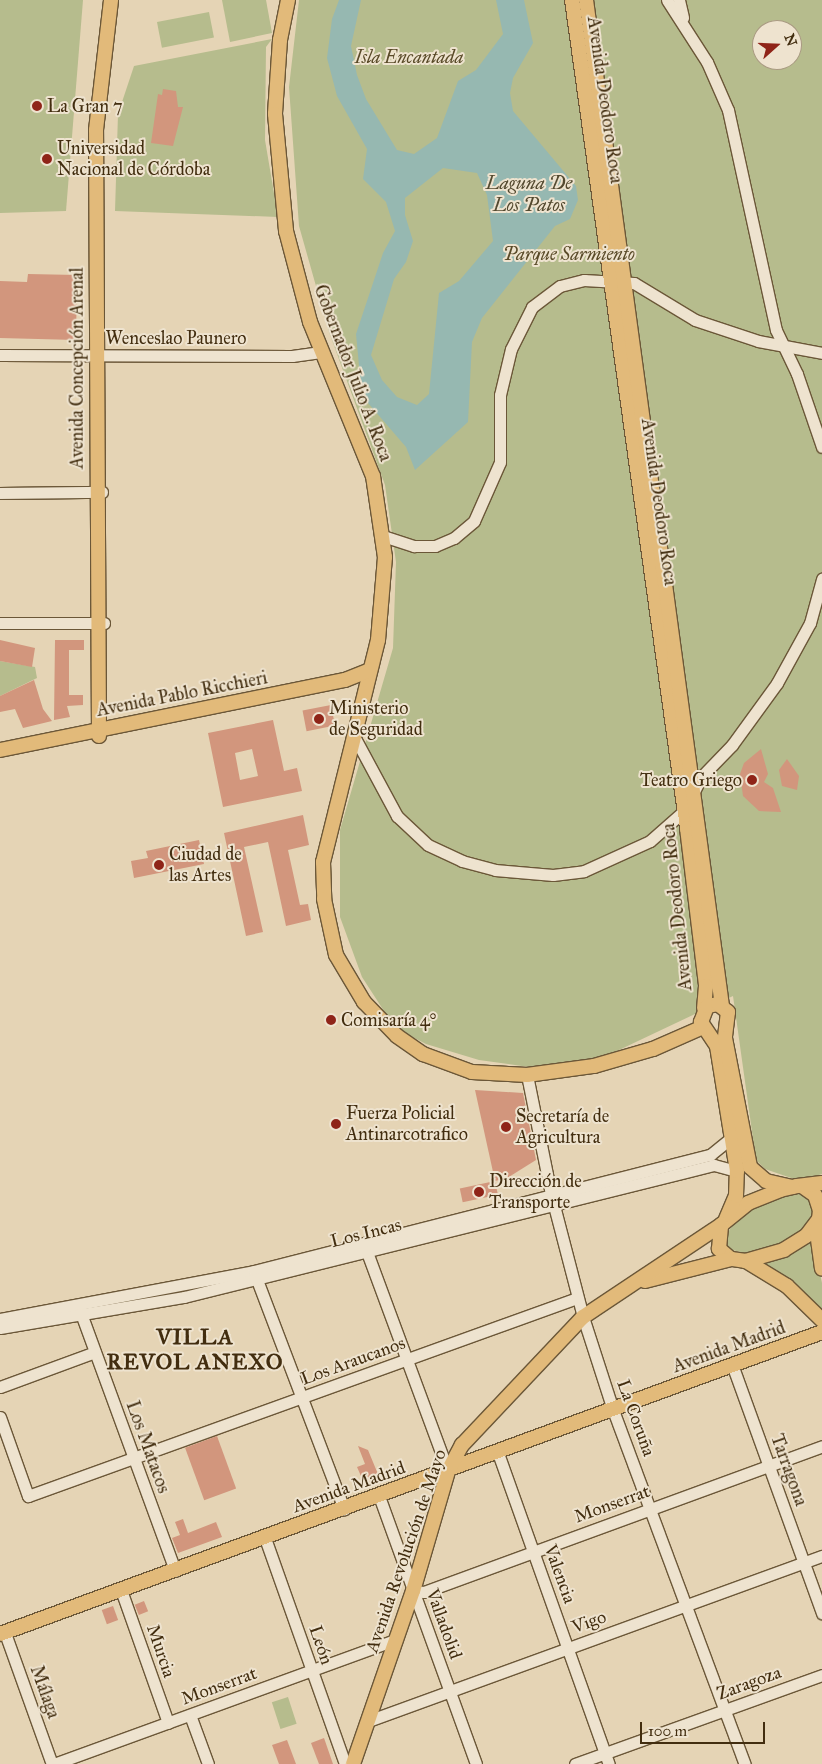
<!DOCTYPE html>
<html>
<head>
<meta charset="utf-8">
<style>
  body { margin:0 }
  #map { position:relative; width:822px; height:1764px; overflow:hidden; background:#e5d4b5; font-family:"IM FELL Great Primer",serif }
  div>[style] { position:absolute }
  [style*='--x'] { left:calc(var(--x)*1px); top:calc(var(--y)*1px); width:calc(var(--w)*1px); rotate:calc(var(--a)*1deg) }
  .green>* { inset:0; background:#b6bc8d; transform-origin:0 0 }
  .water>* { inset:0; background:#96b8b1 }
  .building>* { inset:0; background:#d2967d; transform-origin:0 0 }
  .roads { filter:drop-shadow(1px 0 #6b5738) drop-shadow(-1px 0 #6b5738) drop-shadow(0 1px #6b5738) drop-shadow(0 -1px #6b5738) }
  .minor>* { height:11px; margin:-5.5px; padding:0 5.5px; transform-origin:5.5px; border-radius:5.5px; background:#eee3cf }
  .major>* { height:14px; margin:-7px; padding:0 7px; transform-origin:7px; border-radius:7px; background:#e2ba7a }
  .dots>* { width:14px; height:14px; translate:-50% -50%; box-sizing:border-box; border:2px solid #eee3cf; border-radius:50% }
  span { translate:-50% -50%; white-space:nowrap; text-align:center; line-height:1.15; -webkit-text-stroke:4px #eee3cf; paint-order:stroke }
  .park-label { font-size:18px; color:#594a28; font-style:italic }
  .street-label { font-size:18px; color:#422d0f }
  .poi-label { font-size:18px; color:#422d0f }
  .left { translate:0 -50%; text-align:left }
  .right { translate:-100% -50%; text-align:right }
  .water-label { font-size:19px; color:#53492f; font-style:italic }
  .district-label { font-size:22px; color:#422d0f; font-weight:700; letter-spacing:1px }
  .north { position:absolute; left:752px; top:20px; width:50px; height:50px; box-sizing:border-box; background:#eee3cf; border:1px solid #a99a82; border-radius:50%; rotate:70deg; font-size:14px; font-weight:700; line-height:20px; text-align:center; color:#422d0f }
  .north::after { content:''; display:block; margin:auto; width:18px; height:22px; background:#8f2418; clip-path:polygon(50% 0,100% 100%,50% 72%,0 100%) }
  .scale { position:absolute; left:640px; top:1722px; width:125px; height:22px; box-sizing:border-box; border:2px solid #422d0f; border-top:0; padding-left:6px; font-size:15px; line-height:18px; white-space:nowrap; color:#422d0f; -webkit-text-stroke:4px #eee3cf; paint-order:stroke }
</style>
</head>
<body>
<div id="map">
  <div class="green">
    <div style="clip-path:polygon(0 0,83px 0,66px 211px,0 213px)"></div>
    <div style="clip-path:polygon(222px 0,266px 0,272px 33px,230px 42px)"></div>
    <div style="clip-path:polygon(evenodd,299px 0,822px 0,822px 1174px,800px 1181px,765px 1169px,756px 1160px,733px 996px,600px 1059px,529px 1067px,479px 1060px,426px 1044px,395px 1028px,362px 977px,340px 917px,340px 830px,393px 648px,396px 562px,385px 485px,329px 332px,299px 226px,289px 87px,299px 0,762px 30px,792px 30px,792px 60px,762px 60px,762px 30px)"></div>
    <div style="left:209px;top:12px;width:26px;height:53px;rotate:79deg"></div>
    <div style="clip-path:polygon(272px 39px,266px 47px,265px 140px,278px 217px,115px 211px,118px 114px,134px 66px)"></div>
    <div style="clip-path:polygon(0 661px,35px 667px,37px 678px,0 696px)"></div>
    <div style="clip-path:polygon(798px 1192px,809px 1197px,814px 1213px,808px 1226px,784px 1243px,751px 1255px,729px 1249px,724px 1238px,739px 1216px,771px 1199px)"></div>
    <div style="clip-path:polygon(812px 1235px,822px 1283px,822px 1315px,755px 1264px,789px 1254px)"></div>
    <div style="left:288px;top:1697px;width:28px;height:17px;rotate:72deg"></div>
  </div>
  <div class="water">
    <div style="clip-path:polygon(evenodd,339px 0,361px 0,351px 46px,357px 75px,366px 99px,397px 150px,414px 154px,437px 138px,458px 81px,476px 70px,503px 34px,496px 0,524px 0,533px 43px,513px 78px,510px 93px,513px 111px,576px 186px,578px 200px,570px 219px,555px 226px,482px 318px,472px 342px,468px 422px,415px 470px,406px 447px,368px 403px,360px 376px,356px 334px,383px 253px,395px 231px,386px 202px,363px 179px,367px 149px,337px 96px,327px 58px,332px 19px,339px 0,443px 168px,477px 173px,487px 195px,493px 241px,459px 281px,439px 293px,429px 394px,417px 405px,397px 397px,382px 380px,371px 355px,394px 279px,406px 262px,413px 241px,405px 215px,405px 198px,443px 168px)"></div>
  </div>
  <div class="building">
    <div style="clip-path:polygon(163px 89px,176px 91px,178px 107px,183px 107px,173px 146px,151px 143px,158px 94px,162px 95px)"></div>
    <div style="clip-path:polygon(28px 274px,77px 275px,76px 340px,0 338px,0 281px,27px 282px)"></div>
    <div style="clip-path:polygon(0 640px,35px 648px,32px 667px,0 661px)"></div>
    <div style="clip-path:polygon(55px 640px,84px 640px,84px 650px,69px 650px,69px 695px,83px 695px,83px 705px,67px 706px,70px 717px,54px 720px)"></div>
    <div style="clip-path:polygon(34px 680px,43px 709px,52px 721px,23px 728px,15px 709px,0 712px,0 696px)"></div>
    <div style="left:331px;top:705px;width:21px;height:29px;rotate:79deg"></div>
    <div style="clip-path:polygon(evenodd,273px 720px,284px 771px,297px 768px,302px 791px,223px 807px,208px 733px,273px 720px,252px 749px,258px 776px,240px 780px,235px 753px,252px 749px)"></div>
    <div style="clip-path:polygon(761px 749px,768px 774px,764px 782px,773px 788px,781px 812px,759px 811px,743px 796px,740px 774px,744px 763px)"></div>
    <div style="clip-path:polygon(787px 759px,799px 776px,797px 790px,782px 786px,779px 770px)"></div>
    <div style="clip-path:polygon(303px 815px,309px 845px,288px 850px,300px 905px,308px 904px,311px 920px,286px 926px,268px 842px,244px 847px,263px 932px,246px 936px,224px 833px)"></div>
    <div style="clip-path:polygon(199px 840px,204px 864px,134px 878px,131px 861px,148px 858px,146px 851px)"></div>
    <div style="clip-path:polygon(475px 1090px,523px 1093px,536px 1160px,507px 1178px,495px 1181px)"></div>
    <div style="left:495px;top:1181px;width:14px;height:36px;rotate:78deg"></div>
    <div style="left:217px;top:1436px;width:56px;height:34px;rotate:70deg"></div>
    <div style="clip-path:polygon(358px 1446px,368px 1450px,380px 1479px,364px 1483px,357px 1467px,365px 1464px)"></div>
    <div style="clip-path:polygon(183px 1519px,188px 1533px,216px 1522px,222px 1537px,178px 1553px,172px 1538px,180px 1535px,175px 1522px)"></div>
    <div style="left:144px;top:1601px;width:11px;height:10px;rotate:68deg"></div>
    <div style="left:113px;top:1606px;width:15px;height:12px;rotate:70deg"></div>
    <div style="clip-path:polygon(324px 1738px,333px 1764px,319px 1764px,311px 1743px)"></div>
    <div style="clip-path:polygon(287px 1740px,296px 1764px,279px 1764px,272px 1745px)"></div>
  </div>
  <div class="roads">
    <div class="minor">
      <div style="--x:667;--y:0;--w:74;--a:57.2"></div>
      <div style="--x:707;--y:62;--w:52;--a:66.4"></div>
      <div style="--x:728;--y:110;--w:225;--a:77.7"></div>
      <div style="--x:776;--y:330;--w:49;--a:64.5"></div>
      <div style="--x:797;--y:374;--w:77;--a:71.1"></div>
      <div style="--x:679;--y:0;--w:18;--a:77"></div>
      <div style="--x:0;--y:355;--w:292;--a:0.2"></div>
      <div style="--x:292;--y:356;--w:29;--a:-8"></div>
      <div style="--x:0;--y:493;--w:102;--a:-0.6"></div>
      <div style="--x:383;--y:536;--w:33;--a:18"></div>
      <div style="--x:414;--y:546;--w:21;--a:0"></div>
      <div style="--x:435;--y:546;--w:21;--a:-23"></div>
      <div style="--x:454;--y:538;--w:26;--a:-40"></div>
      <div style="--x:474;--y:521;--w:64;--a:-66.2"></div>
      <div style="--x:500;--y:462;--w:67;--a:-90"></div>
      <div style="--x:500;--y:395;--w:47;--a:-76.6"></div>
      <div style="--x:511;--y:349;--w:47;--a:-63.4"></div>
      <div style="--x:532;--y:307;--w:35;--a:-37"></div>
      <div style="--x:560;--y:286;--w:25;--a:-14"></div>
      <div style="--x:584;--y:280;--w:50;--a:3.4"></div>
      <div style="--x:634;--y:283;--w:71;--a:31.2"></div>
      <div style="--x:695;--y:320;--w:66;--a:18.4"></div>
      <div style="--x:758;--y:341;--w:65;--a:10.6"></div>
      <div style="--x:0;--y:623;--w:104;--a:0"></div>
      <div style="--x:355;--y:738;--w:89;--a:61.7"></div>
      <div style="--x:397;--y:816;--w:42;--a:43.1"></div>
      <div style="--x:428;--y:845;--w:38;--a:25"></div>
      <div style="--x:462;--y:861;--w:34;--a:15"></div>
      <div style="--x:495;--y:870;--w:58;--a:4.9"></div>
      <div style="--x:553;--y:875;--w:31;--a:-7"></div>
      <div style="--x:584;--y:871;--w:72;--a:-24.4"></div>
      <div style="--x:650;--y:841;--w:45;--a:-41.4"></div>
      <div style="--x:684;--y:811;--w:39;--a:-63"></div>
      <div style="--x:702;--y:776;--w:43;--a:-45.9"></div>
      <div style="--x:732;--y:745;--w:77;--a:-54"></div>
      <div style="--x:777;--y:683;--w:68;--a:-61.2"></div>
      <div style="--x:810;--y:623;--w:46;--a:-74.7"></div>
      <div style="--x:527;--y:1075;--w:121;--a:78.6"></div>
      <div style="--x:551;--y:1194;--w:127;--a:75.4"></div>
      <div style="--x:583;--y:1317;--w:98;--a:72.1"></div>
      <div style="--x:613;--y:1410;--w:378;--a:69.6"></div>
      <div style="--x:364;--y:1244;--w:242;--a:69.7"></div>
      <div style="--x:254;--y:1272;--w:254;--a:69.2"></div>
      <div style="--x:79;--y:1308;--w:280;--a:69.9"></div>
      <div style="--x:0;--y:1319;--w:258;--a:-10.7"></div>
      <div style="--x:254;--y:1271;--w:471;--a:-14.3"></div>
      <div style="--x:710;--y:1155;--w:27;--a:-39"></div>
      <div style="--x:0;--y:1328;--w:187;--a:-9.6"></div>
      <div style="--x:184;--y:1297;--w:546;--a:-13.99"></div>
      <div style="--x:714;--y:1165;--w:24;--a:15"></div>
      <div style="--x:733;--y:1367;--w:262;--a:70.1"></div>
      <div style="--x:0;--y:1387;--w:101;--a:-20.2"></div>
      <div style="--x:0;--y:1417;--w:84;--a:70.5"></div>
      <div style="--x:28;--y:1496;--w:584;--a:-19.83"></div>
      <div style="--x:498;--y:1453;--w:330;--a:70.4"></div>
      <div style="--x:379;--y:1496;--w:285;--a:70.1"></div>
      <div style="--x:265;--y:1538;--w:240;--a:70.5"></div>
      <div style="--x:121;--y:1590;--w:141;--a:70.5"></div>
      <div style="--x:413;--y:1591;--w:11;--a:5"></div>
      <div style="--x:424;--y:1592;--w:424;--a:-20.1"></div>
      <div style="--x:5;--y:1633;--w:139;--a:70.3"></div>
      <div style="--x:190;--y:1715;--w:52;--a:69.8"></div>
      <div style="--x:368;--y:1721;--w:483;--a:-20"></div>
      <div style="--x:54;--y:1764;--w:363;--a:-20"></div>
      <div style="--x:575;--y:1764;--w:263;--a:-19.8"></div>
    </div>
    <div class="major">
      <div style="--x:288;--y:0;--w:41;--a:101.3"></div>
      <div style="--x:280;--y:40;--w:74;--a:93.9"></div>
      <div style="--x:275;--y:114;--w:118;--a:84.6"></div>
      <div style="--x:286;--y:231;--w:94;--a:75.2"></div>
      <div style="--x:310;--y:322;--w:166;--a:67.8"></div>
      <div style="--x:373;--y:476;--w:82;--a:81.6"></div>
      <div style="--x:385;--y:557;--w:83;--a:94.8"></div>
      <div style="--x:378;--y:640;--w:229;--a:103.9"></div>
      <div style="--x:323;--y:862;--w:37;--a:88"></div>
      <div style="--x:324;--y:899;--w:57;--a:77.9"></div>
      <div style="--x:336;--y:955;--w:55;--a:59.2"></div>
      <div style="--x:364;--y:1002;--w:47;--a:45.9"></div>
      <div style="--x:397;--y:1036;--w:32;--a:35"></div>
      <div style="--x:423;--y:1054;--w:52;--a:20.2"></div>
      <div style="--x:472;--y:1072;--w:55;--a:3.1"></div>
      <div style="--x:527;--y:1075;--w:68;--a:-7.7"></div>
      <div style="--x:594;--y:1066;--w:61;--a:-16.1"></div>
      <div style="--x:653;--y:1049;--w:55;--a:-23.7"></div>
      <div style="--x:572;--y:0;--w:836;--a:82.09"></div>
      <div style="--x:687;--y:828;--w:159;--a:83.1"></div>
      <div style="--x:706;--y:986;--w:22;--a:95"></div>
      <div style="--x:586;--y:0;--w:1015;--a:82.3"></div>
      <div style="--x:99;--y:736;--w:606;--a:-90.28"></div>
      <div style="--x:96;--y:130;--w:131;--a:-83.4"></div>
      <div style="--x:0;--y:750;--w:352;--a:-11.5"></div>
      <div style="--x:345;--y:680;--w:27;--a:-22"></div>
      <div style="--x:802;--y:1186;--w:16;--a:35"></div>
      <div style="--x:815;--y:1195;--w:16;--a:72"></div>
      <div style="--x:820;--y:1210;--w:9;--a:96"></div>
      <div style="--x:819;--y:1219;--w:21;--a:127"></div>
      <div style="--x:806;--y:1236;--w:26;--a:148"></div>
      <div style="--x:784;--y:1250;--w:40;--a:164"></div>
      <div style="--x:746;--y:1261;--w:15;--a:-172"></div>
      <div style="--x:731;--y:1259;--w:16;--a:-140"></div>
      <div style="--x:719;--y:1249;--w:24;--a:-85"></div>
      <div style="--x:721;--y:1225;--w:35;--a:-39"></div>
      <div style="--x:748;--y:1203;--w:35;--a:-22"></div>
      <div style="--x:780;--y:1190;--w:17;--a:-13"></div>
      <div style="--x:797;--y:1186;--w:25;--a:-7"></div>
      <div style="--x:726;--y:1219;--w:25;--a:-67"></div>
      <div style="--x:736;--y:1196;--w:25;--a:-88"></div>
      <div style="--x:737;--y:1171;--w:127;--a:-99.1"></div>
      <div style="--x:717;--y:1046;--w:29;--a:-124"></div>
      <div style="--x:701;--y:1022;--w:17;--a:-69"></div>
      <div style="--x:707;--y:1006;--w:11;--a:-10"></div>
      <div style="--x:718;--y:1004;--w:13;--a:39"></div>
      <div style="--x:728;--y:1012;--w:26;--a:97"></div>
      <div style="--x:725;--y:1038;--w:131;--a:79"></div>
      <div style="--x:750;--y:1167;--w:21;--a:41"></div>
      <div style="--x:766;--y:1181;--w:27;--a:13"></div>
      <div style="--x:816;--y:1225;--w:44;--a:82.2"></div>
      <div style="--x:746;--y:1261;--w:48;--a:31.4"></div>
      <div style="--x:787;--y:1286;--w:49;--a:44.2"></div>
      <div style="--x:645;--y:1281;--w:89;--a:-14.3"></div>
      <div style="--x:0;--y:1634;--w:876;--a:-20.17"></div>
      <div style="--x:353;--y:1764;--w:183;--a:-70.9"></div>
      <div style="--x:413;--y:1591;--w:125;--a:-73.7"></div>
      <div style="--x:448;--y:1471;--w:30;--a:-62"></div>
      <div style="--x:462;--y:1445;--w:176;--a:-46.6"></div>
      <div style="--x:583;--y:1317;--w:166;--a:-33.7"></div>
    </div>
  </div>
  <div class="dots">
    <div style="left:37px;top:106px;background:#8f2418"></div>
    <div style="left:47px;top:159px;background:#8f2418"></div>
    <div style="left:319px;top:719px;background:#8f2418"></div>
    <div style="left:752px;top:780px;background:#8f2418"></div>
    <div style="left:159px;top:865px;background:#8f2418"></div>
    <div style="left:331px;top:1020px;background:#8f2418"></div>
    <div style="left:336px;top:1124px;background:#8f2418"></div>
    <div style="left:506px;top:1127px;background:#8f2418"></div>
    <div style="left:479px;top:1192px;background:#8f2418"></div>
  </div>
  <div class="park-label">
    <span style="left:409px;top:57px">Isla Encantada</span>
    <span style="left:569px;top:254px">Parque Sarmiento</span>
  </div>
  <div class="street-label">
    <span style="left:605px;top:100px;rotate:82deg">Avenida Deodoro Roca</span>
    <span style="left:176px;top:338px">Wenceslao Paunero</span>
    <span style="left:77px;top:368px;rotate:-90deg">Avenida Concepción Arenal</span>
    <span style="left:353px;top:373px;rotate:69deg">Gobernador Julio A. Roca</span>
    <span style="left:659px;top:502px;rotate:82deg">Avenida Deodoro Roca</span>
    <span style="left:182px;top:694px;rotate:-11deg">Avenida Pablo Ricchieri</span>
    <span style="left:677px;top:907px;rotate:-96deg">Avenida Deodoro Roca</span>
    <span style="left:366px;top:1233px;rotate:-14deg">Los Incas</span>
    <span style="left:729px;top:1347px;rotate:-20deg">Avenida Madrid</span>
    <span style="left:353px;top:1361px;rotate:-20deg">Los Araucanos</span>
    <span style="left:636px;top:1418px;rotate:70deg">La Coruña</span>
    <span style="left:148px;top:1447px;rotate:70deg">Los Matacos</span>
    <span style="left:789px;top:1470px;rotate:70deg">Tarragona</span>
    <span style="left:349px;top:1487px;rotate:-20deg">Avenida Madrid</span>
    <span style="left:612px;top:1504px;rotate:-20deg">Monserrat</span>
    <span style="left:406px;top:1551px;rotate:-71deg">Avenida Revolución de Mayo</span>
    <span style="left:560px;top:1574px;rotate:70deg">Valencia</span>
    <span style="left:589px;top:1622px;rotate:-20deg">Vigo</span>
    <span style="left:444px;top:1624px;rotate:70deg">Valladolid</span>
    <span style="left:321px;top:1645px;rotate:71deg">León</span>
    <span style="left:161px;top:1651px;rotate:71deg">Murcia</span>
    <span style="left:749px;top:1683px;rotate:-20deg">Zaragoza</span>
    <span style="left:219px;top:1686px;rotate:-20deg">Monserrat</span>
    <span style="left:45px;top:1692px;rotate:70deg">Málaga</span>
  </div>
  <div class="poi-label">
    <span class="left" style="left:47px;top:106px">La Gran 7</span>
    <span class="left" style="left:57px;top:159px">Universidad<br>Nacional de Córdoba</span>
    <span class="left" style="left:329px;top:719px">Ministerio<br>de Seguridad</span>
    <span class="right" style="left:742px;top:780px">Teatro Griego</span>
    <span class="left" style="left:169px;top:865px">Ciudad de<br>las Artes</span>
    <span class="left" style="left:341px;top:1020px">Comisaría 4°</span>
    <span class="left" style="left:346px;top:1124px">Fuerza Policial<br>Antinarcotrafico</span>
    <span class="left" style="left:516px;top:1127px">Secretaría de<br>Agricultura</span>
    <span class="left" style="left:489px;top:1192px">Dirección de<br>Transporte</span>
  </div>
  <div class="water-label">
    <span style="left:529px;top:194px">Laguna De<br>Los Patos</span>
  </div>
  <div class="district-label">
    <span style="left:195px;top:1349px">VILLA<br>REVOL ANEXO</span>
  </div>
  <div class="north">N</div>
  <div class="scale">100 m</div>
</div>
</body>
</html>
